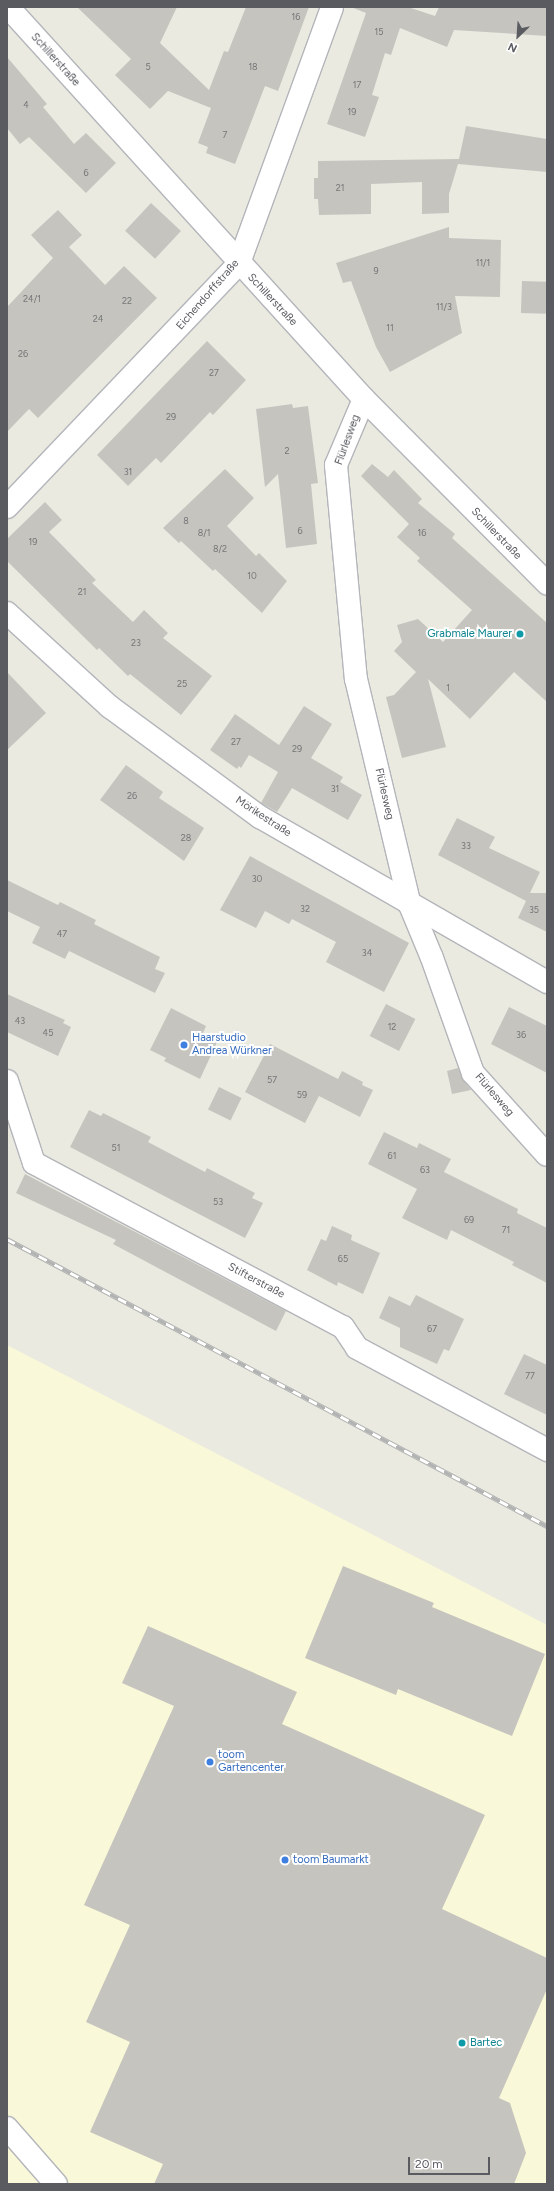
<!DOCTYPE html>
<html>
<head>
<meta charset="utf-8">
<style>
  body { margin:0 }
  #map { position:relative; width:554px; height:2191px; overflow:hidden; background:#eaeae1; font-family:Figtree,sans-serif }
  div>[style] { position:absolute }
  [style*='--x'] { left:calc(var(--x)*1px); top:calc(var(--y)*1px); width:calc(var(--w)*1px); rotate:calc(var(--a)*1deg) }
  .commercial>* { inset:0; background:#f9f8d8 }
  .building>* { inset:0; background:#c6c4be; transform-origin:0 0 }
  .roads { filter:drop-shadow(1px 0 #b3b5ba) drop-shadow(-1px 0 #b3b5ba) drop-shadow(0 1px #b3b5ba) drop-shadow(0 -1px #b3b5ba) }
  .street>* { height:22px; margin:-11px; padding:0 11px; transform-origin:11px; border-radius:11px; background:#fff }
  .secondary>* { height:22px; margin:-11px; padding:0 11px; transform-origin:11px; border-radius:11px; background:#fff }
  .rail>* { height:4.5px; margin-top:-2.25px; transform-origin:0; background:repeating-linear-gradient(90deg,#fff 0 9px,#b1b2b2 0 18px); box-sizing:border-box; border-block:1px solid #b1b2b2 }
  .dots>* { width:11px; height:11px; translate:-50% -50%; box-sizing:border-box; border:2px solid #fff; border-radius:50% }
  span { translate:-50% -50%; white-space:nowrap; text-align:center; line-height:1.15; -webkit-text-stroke:4px #fff; paint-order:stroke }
  .number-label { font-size:9px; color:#747578 }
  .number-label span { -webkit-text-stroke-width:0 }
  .street-label { font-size:11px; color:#595b60 }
  .culture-label { font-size:11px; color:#0d838f }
  .right { translate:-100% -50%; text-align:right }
  .left { translate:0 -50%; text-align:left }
  .shop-label { font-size:11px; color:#366cbe }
  .frame { position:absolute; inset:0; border:8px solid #595b60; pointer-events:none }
  .north { position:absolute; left:498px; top:16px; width:40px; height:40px; -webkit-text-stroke:3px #fff; paint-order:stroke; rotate:205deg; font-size:11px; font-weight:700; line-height:16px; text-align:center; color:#595b60 }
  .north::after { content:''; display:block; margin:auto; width:14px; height:18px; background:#595b60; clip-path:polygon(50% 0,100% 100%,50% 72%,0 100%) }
  .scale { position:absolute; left:408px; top:2157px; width:82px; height:18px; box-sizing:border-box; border:2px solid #595b60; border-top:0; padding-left:5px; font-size:12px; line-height:14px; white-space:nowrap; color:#595b60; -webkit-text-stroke:3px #fff; paint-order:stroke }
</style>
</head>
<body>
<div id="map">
  <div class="commercial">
    <div style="clip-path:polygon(7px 1345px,547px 1625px,547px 2184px,7px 2184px)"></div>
  </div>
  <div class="building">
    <div style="clip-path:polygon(77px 7px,177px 7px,160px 43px,209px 90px,224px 51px,228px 52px,246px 7px,309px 7px,278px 91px,265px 86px,235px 164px,206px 153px,208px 147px,198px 143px,211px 108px,168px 91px,150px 109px,115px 75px,131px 59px)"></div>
    <div style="clip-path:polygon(351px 7px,408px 7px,435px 16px,439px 7px,547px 7px,547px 36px,454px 30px,447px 47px,400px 28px,391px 55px,385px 53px,372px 95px,379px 97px,365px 137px,327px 124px,366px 13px)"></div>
    <div style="clip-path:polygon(7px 57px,47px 104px,43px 107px,74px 144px,86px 133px,116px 163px,86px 193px,29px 137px,20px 144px,7px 128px)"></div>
    <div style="clip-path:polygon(466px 126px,547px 139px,547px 172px,458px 164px,449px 194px,449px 213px,422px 214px,422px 182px,371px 184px,371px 214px,319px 215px,318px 199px,314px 199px,314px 178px,318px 178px,318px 161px,459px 159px)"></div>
    <div style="left:151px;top:203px;width:41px;height:38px;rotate:43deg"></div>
    <div style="clip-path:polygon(58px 210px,82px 235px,69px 247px,105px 285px,124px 266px,157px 298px,38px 418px,29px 409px,7px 432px,7px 307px,53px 258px,31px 235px)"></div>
    <div style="clip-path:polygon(449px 227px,449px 238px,501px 240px,500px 297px,455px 296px,462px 333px,390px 372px,376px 347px,351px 281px,343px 283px,336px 263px)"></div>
    <div style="left:522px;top:281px;width:25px;height:32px;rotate:2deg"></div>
    <div style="clip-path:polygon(207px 341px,246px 380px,213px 415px,210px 412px,161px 463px,156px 458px,128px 486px,97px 455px)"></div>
    <div style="clip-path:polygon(292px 404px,293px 408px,308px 406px,318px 483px,311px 484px,317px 544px,286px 548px,278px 474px,265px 487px,256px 409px)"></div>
    <div style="clip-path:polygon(372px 464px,388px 477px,394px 470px,422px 499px,418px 503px,455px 534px,452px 538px,547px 623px,547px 702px,514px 672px,470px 719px,428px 679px,446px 747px,402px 758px,386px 697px,394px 695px,416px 672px,394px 651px,402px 642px,397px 625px,418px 619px,443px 642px,472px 610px,417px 561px,420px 558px,397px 537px,409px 524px,361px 476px)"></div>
    <div style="clip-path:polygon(225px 469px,254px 498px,227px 526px,256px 556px,259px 553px,287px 581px,262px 613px,215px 569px,213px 571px,181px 541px,179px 543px,163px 528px)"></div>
    <div style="clip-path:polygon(45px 502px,62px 520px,49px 532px,96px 580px,92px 583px,133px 622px,144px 610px,168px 633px,163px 638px,212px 676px,181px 715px,130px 674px,128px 676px,99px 648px,97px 650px,7px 561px,7px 539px)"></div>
    <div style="clip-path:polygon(7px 672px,46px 713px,7px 750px)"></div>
    <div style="clip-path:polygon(304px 706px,332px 724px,311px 758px,343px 777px,340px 782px,362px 795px,348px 820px,292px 788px,277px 812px,261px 803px,278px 772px,249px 755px,241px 768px,239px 766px,237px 769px,210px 750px,235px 714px,279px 745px)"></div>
    <div style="clip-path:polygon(126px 765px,163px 792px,159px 798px,204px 828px,184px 861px,100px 800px)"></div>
    <div style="clip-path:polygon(457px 818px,495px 837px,489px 848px,540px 872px,530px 893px,547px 893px,547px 932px,518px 918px,526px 901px,438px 855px)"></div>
    <div style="clip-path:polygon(250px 856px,409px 943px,384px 992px,326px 962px,336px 942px,292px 919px,289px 924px,265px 911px,256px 928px,220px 910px)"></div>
    <div style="clip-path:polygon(7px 880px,58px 905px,60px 902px,96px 920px,94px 924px,160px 957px,155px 969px,165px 973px,155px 993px,69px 951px,65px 959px,32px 943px,40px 927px,7px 911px)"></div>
    <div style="clip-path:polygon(7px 994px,65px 1020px,63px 1023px,71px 1027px,58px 1056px,7px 1032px)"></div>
    <div style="left:386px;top:1004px;width:33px;height:36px;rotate:27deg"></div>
    <div style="clip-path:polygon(509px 1007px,547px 1026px,547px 1073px,491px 1044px)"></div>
    <div style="clip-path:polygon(171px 1008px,206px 1026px,203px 1033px,218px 1040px,200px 1079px,164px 1061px,166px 1058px,150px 1050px)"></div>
    <div style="clip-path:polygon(270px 1044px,338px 1079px,342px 1071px,363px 1082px,362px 1085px,373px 1090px,360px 1117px,319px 1096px,305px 1123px,245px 1092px)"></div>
    <div style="clip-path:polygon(458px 1068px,464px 1081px,471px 1090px,452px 1094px,447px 1071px)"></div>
    <div style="left:219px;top:1087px;width:25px;height:25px;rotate:26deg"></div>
    <div style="clip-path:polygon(89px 1110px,101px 1116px,103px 1113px,151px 1137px,148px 1142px,205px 1172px,207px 1168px,255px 1193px,252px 1198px,263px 1203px,245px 1238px,70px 1147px)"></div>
    <div style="clip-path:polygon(384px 1132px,417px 1148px,419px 1143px,451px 1159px,444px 1172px,518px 1209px,517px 1213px,547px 1228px,547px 1283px,512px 1265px,514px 1262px,451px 1230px,447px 1240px,402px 1218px,417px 1189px,368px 1164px)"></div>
    <div style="clip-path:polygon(25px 1174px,286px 1311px,276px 1331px,113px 1244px,116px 1240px,16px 1193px)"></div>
    <div style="clip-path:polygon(332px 1226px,352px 1235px,351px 1240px,380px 1253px,363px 1294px,338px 1282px,337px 1286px,307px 1270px,321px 1239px,326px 1241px)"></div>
    <div style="clip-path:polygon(416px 1295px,464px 1319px,449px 1351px,444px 1349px,437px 1364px,400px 1347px,400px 1328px,379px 1318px,389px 1296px,410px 1306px)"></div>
    <div style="clip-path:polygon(524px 1354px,547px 1365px,547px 1415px,504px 1394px)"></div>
    <div style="clip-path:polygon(343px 1566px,434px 1603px,432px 1607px,545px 1654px,512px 1736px,398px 1689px,396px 1695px,305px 1658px)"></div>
    <div style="clip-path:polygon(148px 1626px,297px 1692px,282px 1724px,485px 1815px,442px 1909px,547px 1958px,547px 1989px,499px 2098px,510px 2103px,526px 2153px,514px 2184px,154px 2184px,163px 2164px,90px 2132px,130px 2042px,86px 2022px,130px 1925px,84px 1905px,174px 1706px,122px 1683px)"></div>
  </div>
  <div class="roads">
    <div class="street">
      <div style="--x:364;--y:399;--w:72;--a:113"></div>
      <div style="--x:336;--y:465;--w:215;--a:84.7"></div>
      <div style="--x:356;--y:679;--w:232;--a:76.6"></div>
      <div style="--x:410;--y:905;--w:57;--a:67.5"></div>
      <div style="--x:432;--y:958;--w:122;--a:70.4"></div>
      <div style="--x:473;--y:1073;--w:110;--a:47.9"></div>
      <div style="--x:7;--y:507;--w:337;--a:-46.4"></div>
      <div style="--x:239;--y:263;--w:272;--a:-70"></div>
      <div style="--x:7;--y:613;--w:139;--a:42.4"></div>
      <div style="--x:110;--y:707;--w:186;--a:36.3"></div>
      <div style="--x:260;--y:817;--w:331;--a:29.9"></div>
      <div style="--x:7;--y:1081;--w:86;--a:71.8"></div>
      <div style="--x:34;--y:1163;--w:350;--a:28"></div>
      <div style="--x:343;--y:1327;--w:25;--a:56"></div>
      <div style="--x:357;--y:1348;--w:216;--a:28.2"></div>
      <div style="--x:7;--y:2128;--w:74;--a:48.8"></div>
    </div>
    <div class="secondary">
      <div style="--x:8;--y:7;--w:530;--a:47.76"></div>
      <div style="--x:364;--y:399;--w:260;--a:45.2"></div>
    </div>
  </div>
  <div class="rail">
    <div style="--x:7;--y:1239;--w:612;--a:27.99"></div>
  </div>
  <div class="dots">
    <div style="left:520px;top:634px;background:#0f9aa8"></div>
    <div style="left:184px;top:1045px;background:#3f7fe0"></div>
    <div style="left:210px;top:1762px;background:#3f7fe0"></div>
    <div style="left:285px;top:1860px;background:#3f7fe0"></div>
    <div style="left:462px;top:2043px;background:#0f9aa8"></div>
  </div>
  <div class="number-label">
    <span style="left:296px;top:17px">16</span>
    <span style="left:379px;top:32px">15</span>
    <span style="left:148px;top:67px">5</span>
    <span style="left:253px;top:67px">18</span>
    <span style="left:357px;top:85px">17</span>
    <span style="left:26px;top:105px">4</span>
    <span style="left:352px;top:112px">19</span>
    <span style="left:225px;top:135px">7</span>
    <span style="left:86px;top:173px">6</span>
    <span style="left:340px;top:188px">21</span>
    <span style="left:483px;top:263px">11/1</span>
    <span style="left:376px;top:271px">9</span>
    <span style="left:32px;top:299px">24/1</span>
    <span style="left:127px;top:301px">22</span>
    <span style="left:444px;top:307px">11/3</span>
    <span style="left:98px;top:319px">24</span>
    <span style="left:390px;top:328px">11</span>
    <span style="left:23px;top:354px">26</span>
    <span style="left:214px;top:373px">27</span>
    <span style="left:171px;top:417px">29</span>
    <span style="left:287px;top:451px">2</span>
    <span style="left:128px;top:472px">31</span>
    <span style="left:186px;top:521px">8</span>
    <span style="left:300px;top:531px">6</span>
    <span style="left:204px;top:533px">8/1</span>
    <span style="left:422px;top:533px">16</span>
    <span style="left:33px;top:542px">19</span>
    <span style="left:220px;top:549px">8/2</span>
    <span style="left:252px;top:576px">10</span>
    <span style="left:82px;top:592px">21</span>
    <span style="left:136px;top:643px">23</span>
    <span style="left:182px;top:684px">25</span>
    <span style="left:448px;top:688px">1</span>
    <span style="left:236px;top:742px">27</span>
    <span style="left:297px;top:749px">29</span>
    <span style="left:335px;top:789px">31</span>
    <span style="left:132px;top:796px">26</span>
    <span style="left:186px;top:838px">28</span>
    <span style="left:466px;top:846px">33</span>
    <span style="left:257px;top:879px">30</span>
    <span style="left:305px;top:909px">32</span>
    <span style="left:534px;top:910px">35</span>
    <span style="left:62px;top:934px">47</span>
    <span style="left:367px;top:953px">34</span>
    <span style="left:20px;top:1021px">43</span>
    <span style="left:392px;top:1027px">12</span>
    <span style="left:48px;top:1033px">45</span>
    <span style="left:521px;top:1035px">36</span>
    <span style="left:272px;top:1080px">57</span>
    <span style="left:302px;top:1095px">59</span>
    <span style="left:116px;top:1148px">51</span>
    <span style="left:392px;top:1156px">61</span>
    <span style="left:425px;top:1170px">63</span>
    <span style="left:218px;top:1202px">53</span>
    <span style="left:469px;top:1220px">69</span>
    <span style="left:506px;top:1230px">71</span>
    <span style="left:343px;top:1259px">65</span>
    <span style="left:432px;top:1329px">67</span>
    <span style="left:530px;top:1376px">77</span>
  </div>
  <div class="street-label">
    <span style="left:55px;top:60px;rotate:48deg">Schillerstraße</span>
    <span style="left:208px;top:295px;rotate:-49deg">Eichendorffstraße</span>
    <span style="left:272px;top:300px;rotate:47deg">Schillerstraße</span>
    <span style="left:348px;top:440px;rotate:-70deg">Flürlesweg</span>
    <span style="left:496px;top:534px;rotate:46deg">Schillerstraße</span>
    <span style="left:384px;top:794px;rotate:77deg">Flürlesweg</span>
    <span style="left:263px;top:817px;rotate:33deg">Mörikestraße</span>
    <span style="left:494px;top:1095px;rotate:49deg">Flürlesweg</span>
    <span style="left:256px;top:1281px;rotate:28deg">Stifterstraße</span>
  </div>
  <div class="culture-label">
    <span class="right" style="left:512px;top:634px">Grabmale Maurer</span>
    <span class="left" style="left:470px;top:2043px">Bartec</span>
  </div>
  <div class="shop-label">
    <span class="left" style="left:192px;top:1045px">Haarstudio<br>Andrea Würkner</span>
    <span class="left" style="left:218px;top:1762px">toom<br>Gartencenter</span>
    <span class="left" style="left:293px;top:1860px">toom Baumarkt</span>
  </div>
  <div class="frame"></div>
  <div class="north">N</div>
  <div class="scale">20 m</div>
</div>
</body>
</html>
